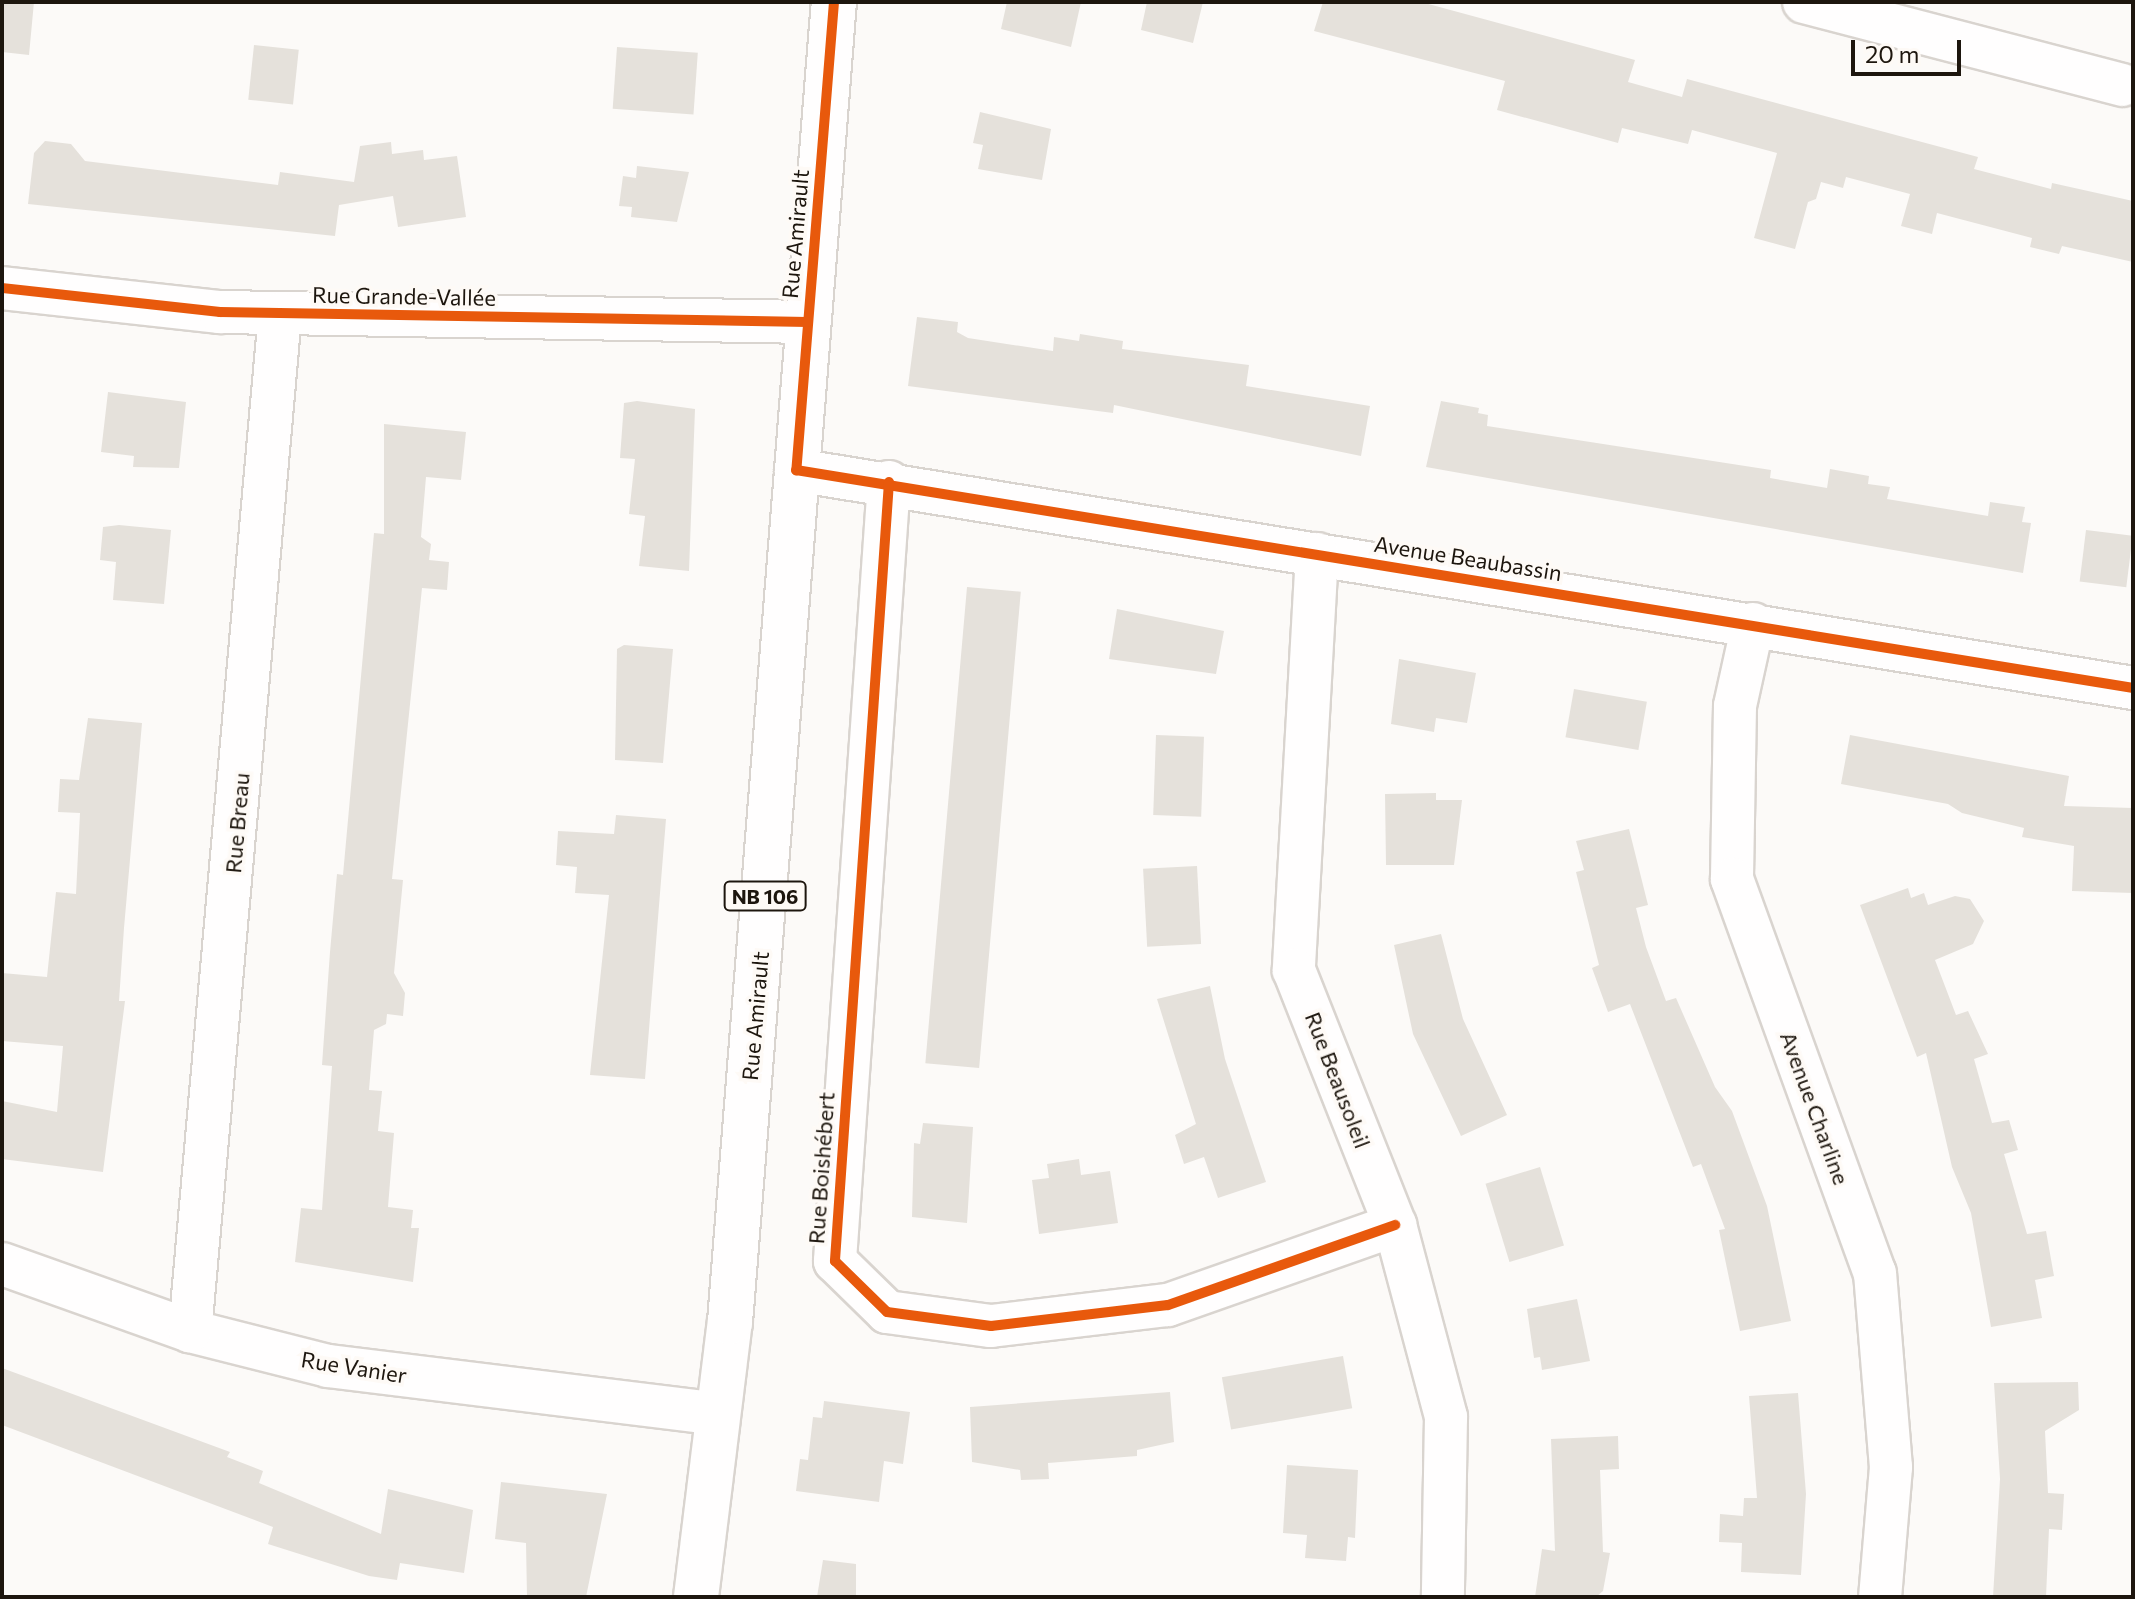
<!DOCTYPE html>
<html>
<head>
<meta charset="utf-8">
<style>
  body { margin:0 }
  #map { position:relative; width:2135px; height:1599px; overflow:hidden; background:#fcfaf8; font-family:Commissioner,sans-serif }
  div>[style] { position:absolute }
  [style*='--x'] { left:calc(var(--x)*1px); top:calc(var(--y)*1px); width:calc(var(--w)*1px); rotate:calc(var(--a)*1deg) }
  .building>* { inset:0; background:#e5e1db; transform-origin:0 0 }
  .roads { filter:drop-shadow(2px 0 #d9d4cf) drop-shadow(-2px 0 #d9d4cf) drop-shadow(0 2px #d9d4cf) drop-shadow(0 -2px #d9d4cf) }
  .minor>* { height:42px; margin:-21px; padding:0 21px; transform-origin:21px; border-radius:21px; background:#fffefe }
  .primary>* { height:44px; margin:-22px; padding:0 22px; transform-origin:22px; border-radius:22px; background:#fffefe }
  .cycleway>* { height:10px; margin:-5px; padding:0 5px; transform-origin:5px; border-radius:5px; background:#e8590c }
  span { translate:-50% -50%; white-space:nowrap; text-align:center; line-height:1.15; -webkit-text-stroke:7px #fefaf6; paint-order:stroke }
  .shield-label span { padding:2px 6px; background:#fefaf6; border:2px solid; border-radius:6px; -webkit-text-stroke-width:0 }
  .shield-label { font-size:20px; color:#1d160e; font-weight:700 }
  .street-label { font-size:22px; color:#1d160e }
  .frame { position:absolute; inset:0; border:4px solid #1d160e; pointer-events:none }
  .scale { position:absolute; left:1851px; top:40px; width:110px; height:36px; box-sizing:border-box; border:4px solid #1d160e; border-top:0; padding-left:10px; font-size:24px; line-height:28px; white-space:nowrap; color:#1d160e; -webkit-text-stroke:6px #fefaf6; paint-order:stroke }
</style>
</head>
<body>
<div id="map">
  <div class="building">
    <div style="clip-path:polygon(2px 2px,34px 2px,29px 55px,2px 52px)"></div>
    <div style="clip-path:polygon(1007px 2px,1081px 2px,1071px 47px,1001px 29px)"></div>
    <div style="clip-path:polygon(1147px 2px,1203px 2px,1193px 43px,1141px 30px)"></div>
    <div style="clip-path:polygon(1323px 2px,1421px 2px,1635px 60px,1628px 82px,1682px 97px,1687px 79px,1978px 157px,1974px 169px,2051px 189px,2052px 183px,2133px 201px,2133px 262px,2062px 246px,2059px 254px,2030px 247px,2032px 238px,1937px 213px,1932px 234px,1901px 226px,1910px 194px,1846px 177px,1843px 188px,1821px 182px,1816px 199px,1808px 202px,1795px 249px,1754px 238px,1777px 153px,1692px 130px,1688px 144px,1622px 128px,1618px 143px,1497px 110px,1505px 81px,1314px 31px)"></div>
    <div style="left:254px;top:45px;width:45px;height:55px;rotate:6deg"></div>
    <div style="left:617px;top:47px;width:81px;height:62px;rotate:4deg"></div>
    <div style="clip-path:polygon(980px 112px,1051px 129px,1042px 180px,978px 169px,983px 145px,973px 143px)"></div>
    <div style="clip-path:polygon(45px 141px,71px 144px,85px 161px,278px 185px,280px 172px,354px 182px,360px 146px,391px 142px,392px 154px,423px 150px,424px 160px,457px 156px,466px 217px,398px 227px,393px 196px,339px 205px,335px 236px,28px 204px,34px 153px)"></div>
    <div style="clip-path:polygon(637px 166px,689px 172px,677px 222px,631px 217px,632px 207px,619px 206px,623px 176px,636px 178px)"></div>
    <div style="clip-path:polygon(917px 317px,958px 322px,957px 332px,968px 338px,1053px 351px,1054px 337px,1079px 341px,1080px 334px,1123px 341px,1122px 349px,1249px 365px,1246px 386px,1370px 406px,1361px 456px,1114px 405px,1113px 413px,908px 386px)"></div>
    <div style="clip-path:polygon(108px 392px,186px 402px,179px 468px,133px 467px,134px 456px,101px 452px)"></div>
    <div style="clip-path:polygon(637px 401px,695px 409px,689px 571px,639px 566px,645px 516px,629px 514px,635px 459px,620px 458px,624px 403px)"></div>
    <div style="clip-path:polygon(1441px 401px,1479px 408px,1478px 413px,1488px 415px,1487px 426px,1771px 470px,1770px 478px,1827px 488px,1830px 469px,1869px 476px,1868px 484px,1890px 487px,1887px 499px,1899px 501px,1988px 516px,1990px 502px,2025px 507px,2022px 522px,2031px 523px,2023px 573px,1426px 467px)"></div>
    <div style="clip-path:polygon(384px 424px,466px 432px,461px 480px,426px 477px,421px 537px,431px 544px,429px 560px,449px 562px,447px 590px,422px 588px,392px 879px,403px 880px,394px 973px,405px 993px,403px 1016px,387px 1014px,386px 1024px,374px 1030px,369px 1090px,382px 1091px,378px 1131px,394px 1133px,388px 1207px,413px 1210px,411px 1228px,419px 1228px,413px 1282px,295px 1262px,301px 1208px,322px 1210px,332px 1066px,322px 1065px,330px 952px,337px 874px,343px 875px,374px 533px,384px 534px)"></div>
    <div style="clip-path:polygon(119px 525px,171px 530px,164px 604px,113px 600px,116px 562px,100px 560px,103px 527px)"></div>
    <div style="left:2086px;top:530px;width:47px;height:52px;rotate:7deg"></div>
    <div style="left:967px;top:587px;width:54px;height:478px;rotate:5deg"></div>
    <div style="clip-path:polygon(1117px 609px,1224px 631px,1216px 674px,1109px 659px)"></div>
    <div style="clip-path:polygon(624px 645px,673px 649px,663px 763px,615px 760px,617px 649px)"></div>
    <div style="clip-path:polygon(1399px 659px,1476px 673px,1467px 723px,1436px 718px,1434px 732px,1391px 724px)"></div>
    <div style="left:1574px;top:689px;width:74px;height:49px;rotate:10deg"></div>
    <div style="clip-path:polygon(88px 718px,142px 723px,124px 928px,119px 1001px,125px 1001px,103px 1172px,2px 1159px,2px 1101px,57px 1112px,63px 1046px,2px 1041px,2px 973px,47px 977px,56px 892px,76px 894px,80px 813px,58px 812px,60px 779px,79px 780px)"></div>
    <div style="left:1156px;top:735px;width:48px;height:80px;rotate:2deg"></div>
    <div style="clip-path:polygon(1850px 735px,2069px 776px,2064px 806px,2133px 808px,2133px 893px,2072px 891px,2074px 846px,2022px 837px,2024px 828px,1962px 813px,1948px 804px,1841px 784px)"></div>
    <div style="clip-path:polygon(1436px 793px,1436px 800px,1462px 800px,1454px 865px,1386px 865px,1385px 794px)"></div>
    <div style="clip-path:polygon(616px 815px,666px 819px,645px 1079px,590px 1075px,609px 895px,575px 893px,577px 867px,556px 865px,558px 831px,614px 834px)"></div>
    <div style="clip-path:polygon(1629px 829px,1648px 905px,1636px 908px,1646px 947px,1666px 1001px,1676px 998px,1715px 1087px,1732px 1111px,1767px 1206px,1791px 1321px,1740px 1331px,1719px 1230px,1725px 1229px,1701px 1164px,1693px 1167px,1630px 1004px,1608px 1012px,1592px 968px,1599px 965px,1576px 872px,1584px 870px,1576px 841px)"></div>
    <div style="left:1197px;top:866px;width:78px;height:54px;rotate:87deg"></div>
    <div style="clip-path:polygon(1908px 888px,1911px 898px,1924px 893px,1928px 905px,1955px 896px,1970px 899px,1984px 921px,1973px 944px,1935px 960px,1956px 1015px,1968px 1011px,1988px 1054px,1974px 1059px,1992px 1123px,2009px 1120px,2018px 1150px,2004px 1154px,2027px 1234px,2046px 1231px,2054px 1276px,2035px 1280px,2042px 1318px,1991px 1327px,1971px 1213px,1952px 1167px,1926px 1053px,1917px 1057px,1860px 905px)"></div>
    <div style="clip-path:polygon(1441px 934px,1463px 1019px,1507px 1115px,1461px 1136px,1413px 1034px,1394px 945px)"></div>
    <div style="clip-path:polygon(1210px 986px,1225px 1059px,1266px 1182px,1218px 1198px,1204px 1157px,1184px 1164px,1175px 1135px,1196px 1124px,1157px 999px)"></div>
    <div style="clip-path:polygon(923px 1123px,973px 1127px,967px 1223px,912px 1217px,914px 1143px,920px 1144px)"></div>
    <div style="clip-path:polygon(1079px 1159px,1081px 1175px,1110px 1171px,1118px 1223px,1039px 1234px,1032px 1180px,1049px 1178px,1047px 1164px)"></div>
    <div style="left:1540px;top:1167px;width:82px;height:57px;rotate:73deg"></div>
    <div style="clip-path:polygon(1577px 1299px,1590px 1361px,1542px 1370px,1540px 1357px,1534px 1358px,1527px 1309px)"></div>
    <div style="left:1343px;top:1356px;width:53px;height:123px;rotate:80deg"></div>
    <div style="clip-path:polygon(2px 1368px,230px 1452px,227px 1457px,263px 1471px,259px 1483px,381px 1534px,388px 1489px,473px 1510px,464px 1573px,400px 1563px,397px 1580px,369px 1576px,268px 1544px,273px 1527px,2px 1425px)"></div>
    <div style="clip-path:polygon(2078px 1382px,2079px 1410px,2045px 1431px,2048px 1493px,2064px 1494px,2062px 1530px,2049px 1529px,2046px 1597px,1993px 1597px,2000px 1479px,1994px 1383px)"></div>
    <div style="clip-path:polygon(1170px 1392px,1174px 1442px,1137px 1450px,1137px 1456px,1048px 1463px,1049px 1479px,1021px 1480px,1020px 1470px,972px 1462px,970px 1407px)"></div>
    <div style="clip-path:polygon(1798px 1393px,1806px 1494px,1801px 1575px,1741px 1572px,1742px 1543px,1719px 1542px,1720px 1514px,1743px 1516px,1744px 1498px,1757px 1498px,1749px 1396px)"></div>
    <div style="clip-path:polygon(824px 1401px,910px 1412px,903px 1464px,884px 1461px,879px 1502px,796px 1491px,800px 1459px,808px 1460px,813px 1417px,822px 1418px)"></div>
    <div style="clip-path:polygon(1618px 1436px,1619px 1469px,1600px 1470px,1603px 1552px,1610px 1553px,1603px 1591px,1596px 1597px,1535px 1597px,1542px 1549px,1555px 1551px,1551px 1439px)"></div>
    <div style="clip-path:polygon(1287px 1465px,1358px 1470px,1355px 1538px,1348px 1537px,1346px 1561px,1305px 1558px,1307px 1535px,1283px 1533px)"></div>
    <div style="clip-path:polygon(501px 1482px,607px 1494px,586px 1597px,527px 1597px,526px 1543px,495px 1539px)"></div>
    <div style="clip-path:polygon(823px 1560px,856px 1564px,856px 1597px,817px 1597px)"></div>
  </div>
  <div class="roads">
    <div class="minor">
      <div style="--x:1804;--y:2;--w:329;--a:14.6"></div>
      <div style="--x:2;--y:288;--w:219;--a:6.3"></div>
      <div style="--x:220;--y:312;--w:588;--a:0.97"></div>
      <div style="--x:796;--y:470;--w:1355;--a:9.26"></div>
      <div style="--x:889;--y:482;--w:781;--a:93.97"></div>
      <div style="--x:835;--y:1261;--w:73;--a:44.4"></div>
      <div style="--x:887;--y:1312;--w:105;--a:7.7"></div>
      <div style="--x:991;--y:1326;--w:178;--a:-6.8"></div>
      <div style="--x:1168;--y:1305;--w:241;--a:-19.4"></div>
      <div style="--x:1317;--y:554;--w:417;--a:93.2"></div>
      <div style="--x:1294;--y:970;--w:274;--a:68.4"></div>
      <div style="--x:1395;--y:1225;--w:199;--a:75.1"></div>
      <div style="--x:1446;--y:1417;--w:180;--a:91"></div>
      <div style="--x:1753;--y:624;--w:84;--a:102.4"></div>
      <div style="--x:1735;--y:706;--w:173;--a:91"></div>
      <div style="--x:1732;--y:879;--w:419;--a:70.1"></div>
      <div style="--x:1875;--y:1273;--w:195;--a:85.3"></div>
      <div style="--x:1891;--y:1467;--w:130;--a:94.8"></div>
      <div style="--x:2;--y:1264;--w:200;--a:19.6"></div>
      <div style="--x:190;--y:1331;--w:142;--a:14.2"></div>
      <div style="--x:328;--y:1366;--w:393;--a:7"></div>
      <div style="--x:190;--y:1331;--w:1021;--a:-84.94"></div>
    </div>
    <div class="primary">
      <div style="--x:696;--y:1597;--w:277;--a:-83"></div>
      <div style="--x:730;--y:1322;--w:1324;--a:-85.5"></div>
    </div>
  </div>
  <div class="cycleway">
    <div style="--x:834;--y:2;--w:470;--a:94.6"></div>
    <div style="--x:796;--y:470;--w:1355;--a:9.26"></div>
    <div style="--x:2;--y:288;--w:219;--a:6.3"></div>
    <div style="--x:220;--y:312;--w:588;--a:0.97"></div>
    <div style="--x:889;--y:482;--w:781;--a:93.97"></div>
    <div style="--x:835;--y:1261;--w:73;--a:44.4"></div>
    <div style="--x:887;--y:1312;--w:105;--a:7.7"></div>
    <div style="--x:991;--y:1326;--w:178;--a:-6.8"></div>
    <div style="--x:1168;--y:1305;--w:241;--a:-19.4"></div>
  </div>
  <div class="shield-label">
    <span style="left:765px;top:896px">NB 106</span>
  </div>
  <div class="street-label">
    <span style="left:795px;top:234px;rotate:-85deg">Rue Amirault</span>
    <span style="left:404px;top:296px;rotate:1deg">Rue Grande-Vallée</span>
    <span style="left:1468px;top:558px;rotate:9deg">Avenue Beaubassin</span>
    <span style="left:237px;top:823px;rotate:-85deg">Rue Breau</span>
    <span style="left:755px;top:1016px;rotate:-85deg">Rue Amirault</span>
    <span style="left:1338px;top:1080px;rotate:69deg">Rue Beausoleil</span>
    <span style="left:1815px;top:1108px;rotate:70deg">Avenue Charline</span>
    <span style="left:821px;top:1168px;rotate:-86deg">Rue Boishébert</span>
    <span style="left:354px;top:1367px;rotate:9deg">Rue Vanier</span>
  </div>
  <div class="frame"></div>
  <div class="scale">20 m</div>
</div>
</body>
</html>
